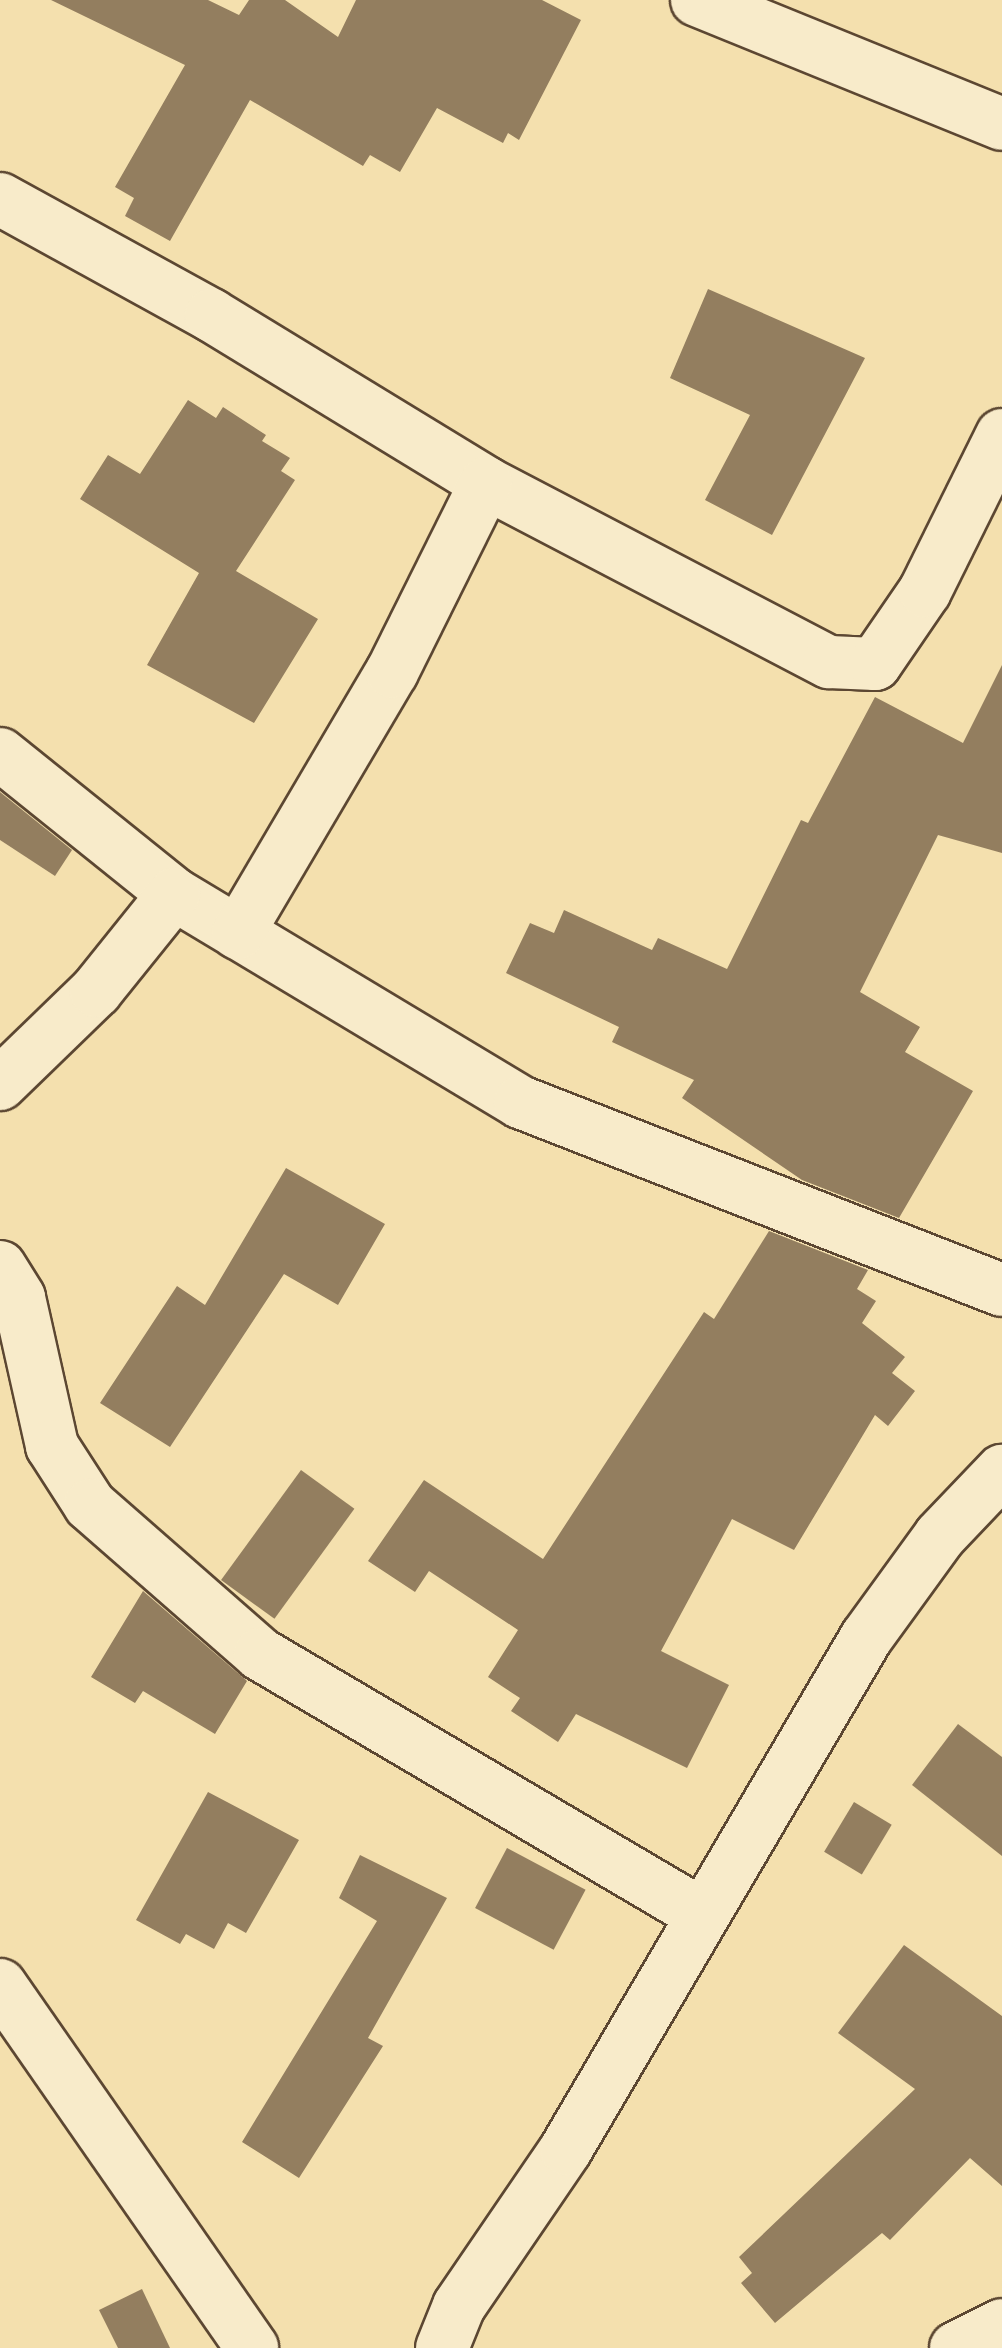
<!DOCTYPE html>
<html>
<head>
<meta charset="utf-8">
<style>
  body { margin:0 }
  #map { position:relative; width:1002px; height:2348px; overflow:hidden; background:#f4e0ae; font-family:"Gentium Book Plus",serif }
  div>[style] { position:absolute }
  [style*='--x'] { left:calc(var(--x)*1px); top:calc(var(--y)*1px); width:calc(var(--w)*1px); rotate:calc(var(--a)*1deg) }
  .building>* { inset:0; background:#937e5f; transform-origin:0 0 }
  .roads { filter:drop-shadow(2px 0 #5c4732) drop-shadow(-2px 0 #5c4732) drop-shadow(0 2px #5c4732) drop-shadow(0 -2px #5c4732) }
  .minor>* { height:52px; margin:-26px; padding:0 26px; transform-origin:26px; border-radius:26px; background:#f8ebca }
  span { translate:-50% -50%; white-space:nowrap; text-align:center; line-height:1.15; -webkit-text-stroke:10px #f8ebca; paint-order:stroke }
</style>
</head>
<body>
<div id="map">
  <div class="building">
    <div style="clip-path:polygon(51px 0,208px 0,239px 15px,249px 0,285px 0,338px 37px,356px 0,542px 0,581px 20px,519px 140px,508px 133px,503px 143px,437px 108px,400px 172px,370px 155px,363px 166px,250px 100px,170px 241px,125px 216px,134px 198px,115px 187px,185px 65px)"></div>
    <div style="clip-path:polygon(708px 289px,865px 358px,772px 535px,705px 500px,750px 415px,670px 378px)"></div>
    <div style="clip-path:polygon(188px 400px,216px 418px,223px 407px,266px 435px,262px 441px,290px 458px,281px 471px,295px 480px,236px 571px,318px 619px,254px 723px,147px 665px,199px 573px,80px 499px,108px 455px,140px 474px)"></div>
    <div style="clip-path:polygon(1002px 665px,1002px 853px,938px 835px,860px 992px,920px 1027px,905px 1052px,973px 1091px,899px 1218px,802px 1180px,682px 1098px,694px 1080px,612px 1042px,619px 1027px,506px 973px,530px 923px,554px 933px,564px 910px,652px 950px,658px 938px,727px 969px,801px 820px,808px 823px,875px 697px,963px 743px)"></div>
    <div style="clip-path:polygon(0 792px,72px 850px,55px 876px,0 840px)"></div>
    <div style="clip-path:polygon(286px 1168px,385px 1224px,338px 1305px,284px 1274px,170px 1447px,100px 1403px,177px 1286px,205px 1305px)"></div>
    <div style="clip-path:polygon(769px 1231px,868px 1270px,857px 1289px,876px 1301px,862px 1323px,905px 1357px,892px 1373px,915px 1391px,888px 1426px,875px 1415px,794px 1550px,732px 1519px,661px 1651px,729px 1685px,687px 1768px,576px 1714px,558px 1742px,511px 1711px,520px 1698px,488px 1677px,518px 1630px,429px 1571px,415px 1592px,368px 1561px,424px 1480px,543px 1559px,704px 1312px,714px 1319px)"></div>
    <div style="left:301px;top:1470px;width:66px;height:136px;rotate:36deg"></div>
    <div style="clip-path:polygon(143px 1591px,247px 1681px,215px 1734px,143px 1691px,135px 1703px,91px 1677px)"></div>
    <div style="clip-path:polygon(958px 1724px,1002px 1757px,1002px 1856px,912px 1785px)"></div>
    <div style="clip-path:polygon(208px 1792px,299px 1840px,246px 1933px,228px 1923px,214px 1949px,186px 1934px,180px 1944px,136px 1920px)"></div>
    <div style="left:854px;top:1802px;width:44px;height:58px;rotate:31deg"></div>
    <div style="left:507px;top:1848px;width:89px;height:68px;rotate:28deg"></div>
    <div style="clip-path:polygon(360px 1855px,447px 1898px,368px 2038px,383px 2046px,299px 2178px,242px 2142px,377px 1921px,339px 1898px)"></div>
    <div style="clip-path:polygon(904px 1945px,1002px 2016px,1002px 2186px,970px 2158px,890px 2240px,882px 2233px,775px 2323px,741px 2283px,752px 2273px,739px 2257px,915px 2089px,838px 2033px)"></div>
    <div style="clip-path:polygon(142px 2289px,170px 2348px,118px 2348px,99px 2310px)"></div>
  </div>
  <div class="roads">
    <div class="minor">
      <div style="--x:697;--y:0;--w:329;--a:22.1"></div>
      <div style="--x:0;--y:199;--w:241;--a:28.8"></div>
      <div style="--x:211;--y:315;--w:322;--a:31.4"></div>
      <div style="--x:486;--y:483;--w:387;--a:27.6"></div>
      <div style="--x:829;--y:662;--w:46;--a:2.5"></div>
      <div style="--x:875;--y:664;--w:88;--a:-55.6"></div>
      <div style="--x:925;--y:591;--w:174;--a:-63.7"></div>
      <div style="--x:0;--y:754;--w:223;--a:38.8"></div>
      <div style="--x:174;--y:894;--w:404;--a:31"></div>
      <div style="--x:520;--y:1102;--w:517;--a:21.31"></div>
      <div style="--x:238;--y:933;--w:303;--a:-59.5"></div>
      <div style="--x:392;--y:672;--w:211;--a:-63.6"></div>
      <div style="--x:0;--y:1084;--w:134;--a:-44.1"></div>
      <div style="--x:96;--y:991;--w:124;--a:-51.2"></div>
      <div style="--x:0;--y:1267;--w:36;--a:58"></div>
      <div style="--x:19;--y:1298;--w:152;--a:77.4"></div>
      <div style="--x:52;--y:1446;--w:70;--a:57.2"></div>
      <div style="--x:90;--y:1505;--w:226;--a:41.2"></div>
      <div style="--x:260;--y:1654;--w:512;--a:30.52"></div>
      <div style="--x:0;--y:1985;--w:442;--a:55.2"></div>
      <div style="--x:442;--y:2348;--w:45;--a:-68"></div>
      <div style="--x:459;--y:2306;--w:190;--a:-55.7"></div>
      <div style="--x:566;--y:2149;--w:593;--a:-59.58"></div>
      <div style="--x:866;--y:1638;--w:126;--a:-54"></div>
      <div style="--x:940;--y:1536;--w:90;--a:-46.4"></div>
      <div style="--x:956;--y:2348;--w:51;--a:-26.6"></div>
    </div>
  </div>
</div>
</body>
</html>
